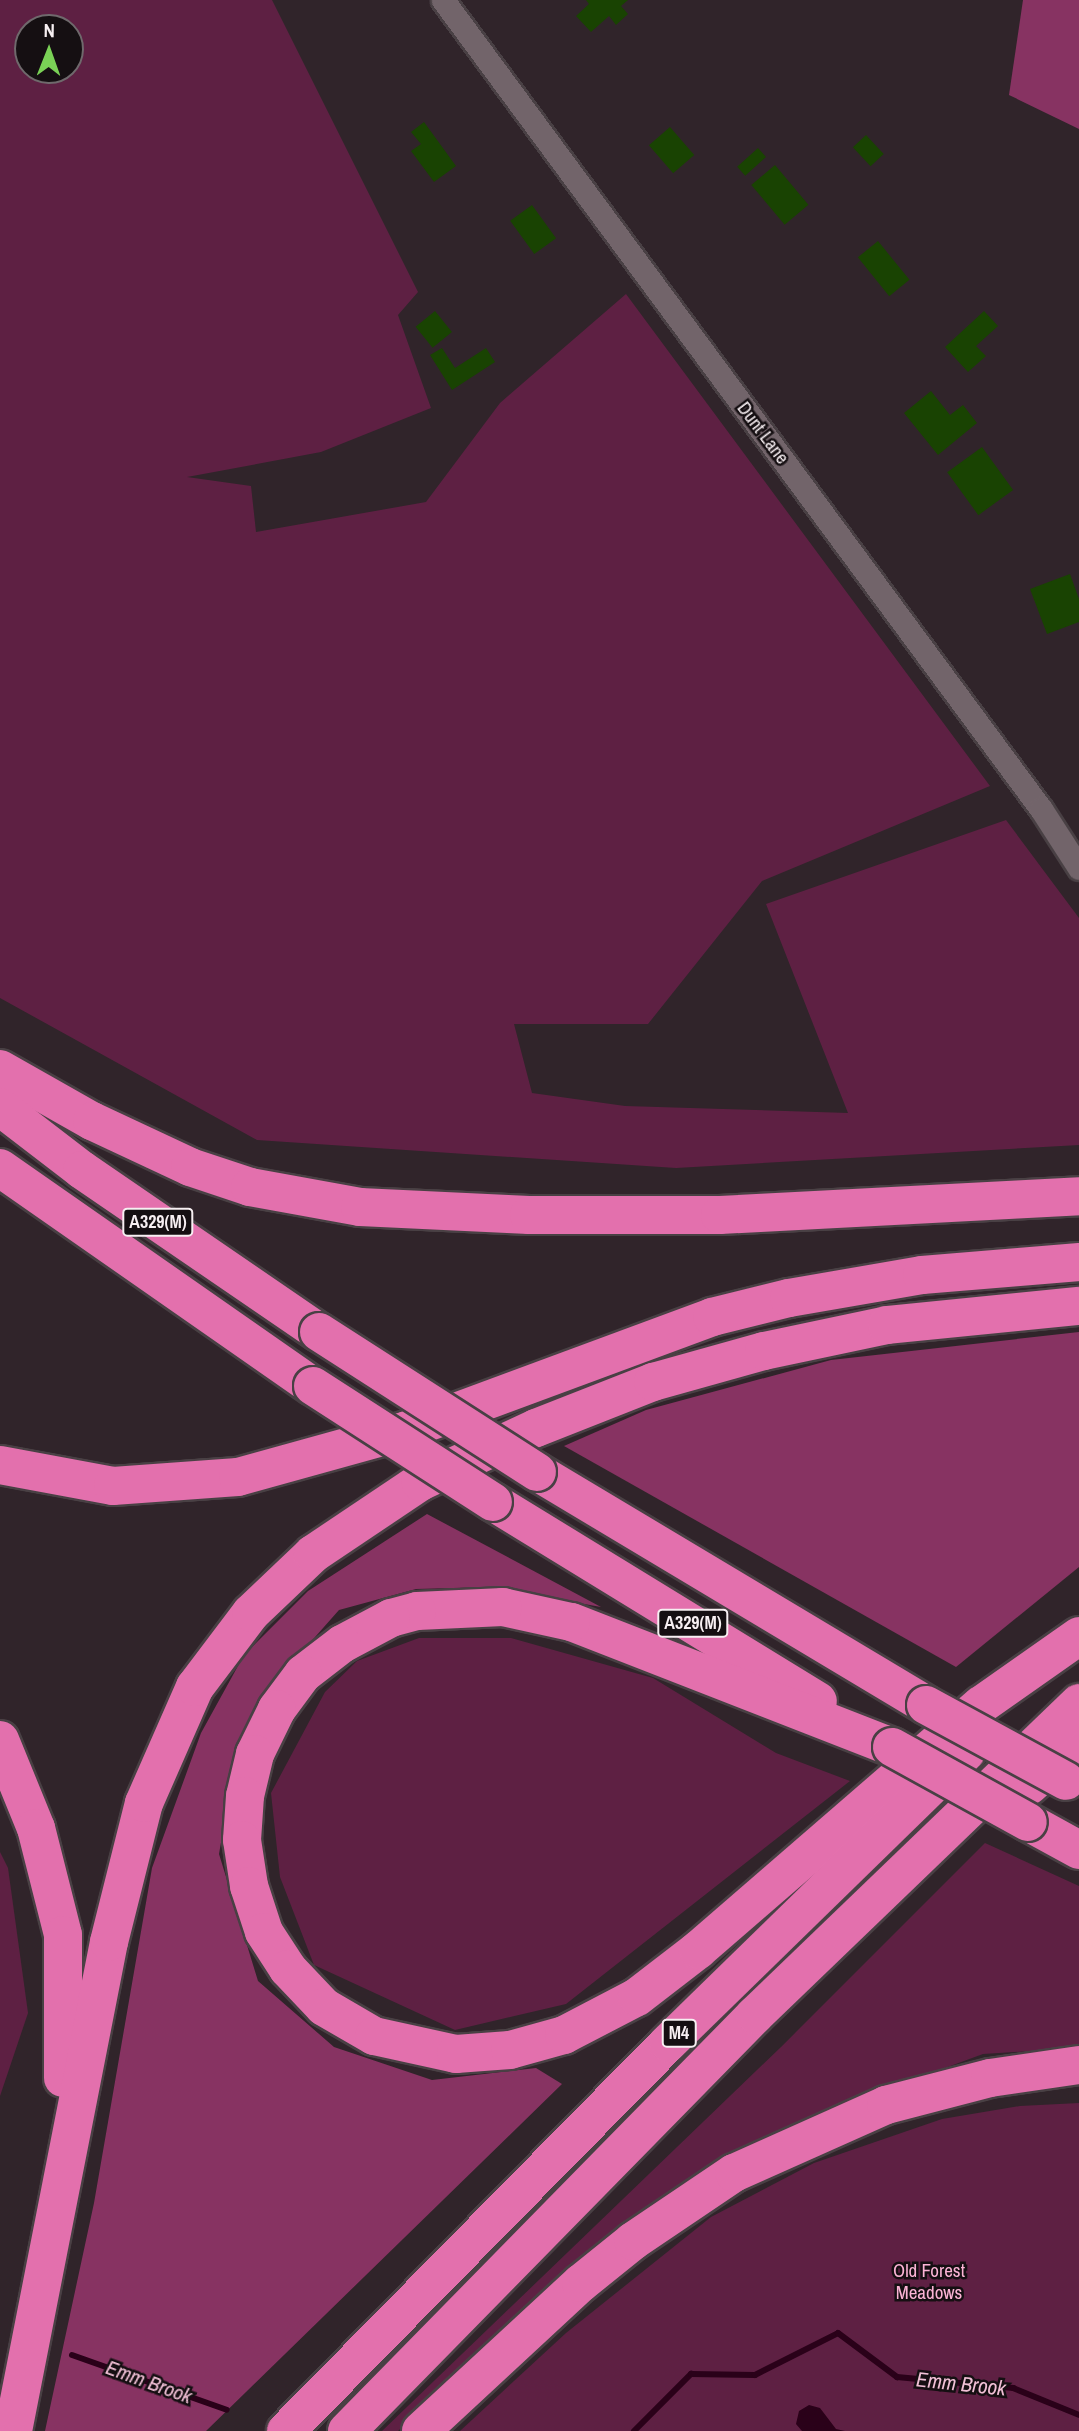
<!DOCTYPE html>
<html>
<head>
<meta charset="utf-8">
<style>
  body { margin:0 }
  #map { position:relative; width:1079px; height:2431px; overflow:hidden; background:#30242a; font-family:"Archivo Narrow",sans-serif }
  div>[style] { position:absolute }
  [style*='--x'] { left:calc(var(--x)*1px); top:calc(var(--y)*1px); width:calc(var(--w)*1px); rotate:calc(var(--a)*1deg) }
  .green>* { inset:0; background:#5e2043 }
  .forest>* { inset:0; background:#873362 }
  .water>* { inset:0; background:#2a0119 }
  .stream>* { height:6px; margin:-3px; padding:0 3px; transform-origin:3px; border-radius:3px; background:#2a0119 }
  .building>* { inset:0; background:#194302; transform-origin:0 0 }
  .roads { filter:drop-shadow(2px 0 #494044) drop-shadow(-2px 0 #494044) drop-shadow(0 2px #494044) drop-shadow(0 -2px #494044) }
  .minor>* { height:23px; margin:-11.5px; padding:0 11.5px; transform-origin:11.5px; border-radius:11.5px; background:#72646a }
  .motorway>* { height:38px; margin:-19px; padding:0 19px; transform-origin:19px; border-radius:19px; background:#e370ad }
  .bridges { filter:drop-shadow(2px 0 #494044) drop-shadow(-2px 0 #494044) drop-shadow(0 2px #494044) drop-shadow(0 -2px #494044) }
  .motorway-bridge>* { height:38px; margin:-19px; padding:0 19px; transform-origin:19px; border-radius:19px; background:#e370ad }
  span { translate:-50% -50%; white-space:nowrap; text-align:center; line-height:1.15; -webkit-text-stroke:5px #150f12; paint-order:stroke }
  .shield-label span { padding:2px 5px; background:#150f12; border:2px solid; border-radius:5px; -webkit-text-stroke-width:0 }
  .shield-label { font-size:18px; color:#f7eff2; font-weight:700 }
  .street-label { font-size:19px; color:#f7eff2 }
  .park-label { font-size:19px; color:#fbb3d5 }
  .water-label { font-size:21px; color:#f1c0d6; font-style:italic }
  .north { position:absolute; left:14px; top:14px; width:70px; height:70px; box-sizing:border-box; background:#150f12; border:2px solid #6f696c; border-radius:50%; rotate:1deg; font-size:19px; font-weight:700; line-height:28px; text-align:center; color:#f7eff2 }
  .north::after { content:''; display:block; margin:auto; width:24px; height:32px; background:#7ad156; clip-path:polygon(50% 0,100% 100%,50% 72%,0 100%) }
</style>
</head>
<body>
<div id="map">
  <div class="green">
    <div style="clip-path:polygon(evenodd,0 0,272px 0,418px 292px,398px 315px,431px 408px,321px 452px,187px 477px,251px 486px,256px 532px,426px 502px,500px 403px,626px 294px,990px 786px,762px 881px,648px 1024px,514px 1024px,532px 1093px,625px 1106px,848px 1113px,766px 904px,1006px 820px,1079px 918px,1079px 1145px,676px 1168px,257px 1140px,0 998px,0 0,28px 28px,70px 28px,70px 70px,28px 70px,28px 28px)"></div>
    <div style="clip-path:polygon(419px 1638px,511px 1638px,653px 1678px,776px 1753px,850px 1781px,566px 2004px,455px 2030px,314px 1965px,280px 1877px,271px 1793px,325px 1692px,357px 1661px)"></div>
    <div style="clip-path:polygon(985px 1843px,1079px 1886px,1079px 2048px,983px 2054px,885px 2090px,492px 2343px,398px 2431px,382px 2431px,781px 2047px)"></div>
    <div style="clip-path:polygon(0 1852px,8px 1868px,28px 2013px,0 2096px)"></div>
    <div style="clip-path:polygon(1079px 2103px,1079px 2431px,460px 2431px,566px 2333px,711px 2217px,814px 2163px,942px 2119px,1020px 2106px)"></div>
  </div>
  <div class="forest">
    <div style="clip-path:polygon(1023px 0,1079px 0,1079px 129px,1009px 95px)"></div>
    <div style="clip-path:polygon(1079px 1332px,1079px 1567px,956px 1667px,564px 1446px,646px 1410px,831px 1360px)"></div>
    <div style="clip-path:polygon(427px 1514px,601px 1607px,490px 1587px,416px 1589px,339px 1610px,277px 1680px,236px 1755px,219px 1854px,258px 1981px,334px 2047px,432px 2080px,536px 2068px,562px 2084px,206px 2431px,45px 2431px,94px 2203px,152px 1868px,201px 1733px,244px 1655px,308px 1591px)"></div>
  </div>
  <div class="water">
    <div style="clip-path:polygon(809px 2405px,820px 2408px,836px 2429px,845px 2431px,802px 2431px,796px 2424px,799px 2411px)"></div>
  </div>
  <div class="stream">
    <div style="--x:72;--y:2355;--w:164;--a:19.5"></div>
    <div style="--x:634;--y:2431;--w:81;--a:-45"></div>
    <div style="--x:691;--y:2374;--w:64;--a:0.9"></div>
    <div style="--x:755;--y:2375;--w:93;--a:-26.8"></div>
    <div style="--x:838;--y:2333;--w:74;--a:36.7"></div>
    <div style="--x:897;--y:2377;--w:117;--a:5.4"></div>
    <div style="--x:1013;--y:2388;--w:71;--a:22.2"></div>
  </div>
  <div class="building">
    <div style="clip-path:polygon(586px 0,628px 0,621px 6px,628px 14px,616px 25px,609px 16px,591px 32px,576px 16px,589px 4px)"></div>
    <div style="clip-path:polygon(424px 122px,456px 166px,434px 182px,411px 151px,421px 144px,411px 132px)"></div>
    <div style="left:670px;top:127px;width:37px;height:28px;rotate:49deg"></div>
    <div style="left:866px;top:135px;width:26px;height:18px;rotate:47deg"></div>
    <div style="left:758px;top:148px;width:12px;height:28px;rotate:48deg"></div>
    <div style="left:775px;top:165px;width:52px;height:31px;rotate:50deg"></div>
    <div style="left:532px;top:205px;width:41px;height:27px;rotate:54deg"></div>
    <div style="left:878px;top:241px;width:50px;height:26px;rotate:51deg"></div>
    <div style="left:435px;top:311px;width:27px;height:25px;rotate:51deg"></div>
    <div style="clip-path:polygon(984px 311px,998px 326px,976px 346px,986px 356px,968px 372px,945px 347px)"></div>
    <div style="clip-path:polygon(442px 348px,455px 368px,486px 348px,495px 362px,452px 390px,430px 355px)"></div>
    <div style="clip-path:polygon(931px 391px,950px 415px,963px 405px,977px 423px,938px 455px,904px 413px)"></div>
    <div style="left:982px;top:447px;width:53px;height:43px;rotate:54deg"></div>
    <div style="clip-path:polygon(1070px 574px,1079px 599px,1079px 622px,1047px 634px,1030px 589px)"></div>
  </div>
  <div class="roads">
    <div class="minor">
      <div style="--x:443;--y:0;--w:1006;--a:53.53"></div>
      <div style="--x:1041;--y:809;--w:70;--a:57.2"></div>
    </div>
    <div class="motorway">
      <div style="--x:0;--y:1069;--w:106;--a:29.5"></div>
      <div style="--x:92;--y:1121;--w:108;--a:25.1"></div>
      <div style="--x:190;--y:1167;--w:63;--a:18.4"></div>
      <div style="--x:250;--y:1187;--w:112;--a:10.3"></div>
      <div style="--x:360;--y:1207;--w:169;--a:2.7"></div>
      <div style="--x:529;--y:1215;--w:191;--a:0"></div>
      <div style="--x:720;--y:1215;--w:360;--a:-3"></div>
      <div style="--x:0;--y:1107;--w:103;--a:37.5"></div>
      <div style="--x:82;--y:1170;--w:287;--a:34.4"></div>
      <div style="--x:0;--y:1168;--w:381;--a:34.9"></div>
      <div style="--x:0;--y:1465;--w:115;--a:10.5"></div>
      <div style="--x:113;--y:1486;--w:125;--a:-4.1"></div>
      <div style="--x:238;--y:1477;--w:175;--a:-15.5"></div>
      <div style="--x:407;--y:1430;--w:325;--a:-20.3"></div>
      <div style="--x:712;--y:1317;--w:79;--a:-13.9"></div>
      <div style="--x:789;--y:1298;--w:135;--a:-9.8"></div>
      <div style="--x:922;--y:1275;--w:158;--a:-4.7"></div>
      <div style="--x:537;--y:1472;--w:453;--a:30.9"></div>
      <div style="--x:493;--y:1502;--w:381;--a:31.5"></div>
      <div style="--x:0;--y:1740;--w:95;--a:67.8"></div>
      <div style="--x:36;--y:1828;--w:110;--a:75.8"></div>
      <div style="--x:63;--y:1935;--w:143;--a:90"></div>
      <div style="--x:892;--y:1747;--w:344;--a:-158.7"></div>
      <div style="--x:571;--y:1622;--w:70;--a:-167.6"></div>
      <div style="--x:503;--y:1607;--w:86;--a:177.3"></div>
      <div style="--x:417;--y:1611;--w:27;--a:165"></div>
      <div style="--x:391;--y:1618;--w:55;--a:152"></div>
      <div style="--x:342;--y:1644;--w:49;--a:142.4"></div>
      <div style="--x:303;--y:1674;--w:44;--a:126.6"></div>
      <div style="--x:277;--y:1709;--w:50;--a:116.1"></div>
      <div style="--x:255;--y:1754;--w:43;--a:103.4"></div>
      <div style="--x:245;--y:1796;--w:44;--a:93.9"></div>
      <div style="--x:242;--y:1840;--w:47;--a:81.3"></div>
      <div style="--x:249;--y:1886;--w:48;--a:71.9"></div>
      <div style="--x:264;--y:1932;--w:44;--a:57"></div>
      <div style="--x:288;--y:1969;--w:52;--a:46.5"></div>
      <div style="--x:324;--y:2007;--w:58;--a:30.1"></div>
      <div style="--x:374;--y:2036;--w:84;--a:12.4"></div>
      <div style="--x:456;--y:2054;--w:54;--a:-4.2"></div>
      <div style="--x:510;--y:2050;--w:56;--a:-15.5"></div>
      <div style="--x:564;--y:2035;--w:82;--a:-27.5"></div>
      <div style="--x:637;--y:1997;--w:77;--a:-37.6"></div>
      <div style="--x:698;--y:1950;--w:374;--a:-40.9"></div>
      <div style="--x:981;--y:1705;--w:120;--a:-35.1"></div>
      <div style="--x:1029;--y:1786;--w:67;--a:-42"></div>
      <div style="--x:1028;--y:1822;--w:58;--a:28.8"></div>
      <div style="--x:13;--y:2431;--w:498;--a:-78.9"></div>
      <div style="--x:109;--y:1942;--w:143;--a:-75.9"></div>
      <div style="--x:144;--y:1803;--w:127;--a:-66.3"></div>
      <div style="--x:195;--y:1687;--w:93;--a:-52.9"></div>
      <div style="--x:251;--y:1613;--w:86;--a:-43.6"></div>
      <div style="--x:313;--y:1554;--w:129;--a:-33.9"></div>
      <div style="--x:420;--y:1482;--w:128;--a:-25"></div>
      <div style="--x:536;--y:1428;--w:126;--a:-21.5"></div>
      <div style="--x:653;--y:1382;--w:115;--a:-15.6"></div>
      <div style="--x:764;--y:1351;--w:126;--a:-11.9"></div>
      <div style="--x:887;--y:1325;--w:193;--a:-5.7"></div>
      <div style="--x:286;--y:2431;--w:544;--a:-45.45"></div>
      <div style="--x:668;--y:2043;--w:417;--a:-44.3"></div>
      <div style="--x:347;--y:2431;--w:583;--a:-45.56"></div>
      <div style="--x:755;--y:2015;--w:450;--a:-43.9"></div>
      <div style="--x:421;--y:2431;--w:218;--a:-42.8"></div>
      <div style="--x:581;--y:2283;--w:67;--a:-38.9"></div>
      <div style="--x:633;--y:2241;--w:122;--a:-34"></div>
      <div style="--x:734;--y:2173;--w:167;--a:-24.1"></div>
      <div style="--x:886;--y:2105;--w:107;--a:-14.6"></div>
      <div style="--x:990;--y:2078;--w:90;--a:-8.3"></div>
    </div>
  </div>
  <div class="bridges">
    <div class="motorway-bridge">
      <div style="--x:319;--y:1332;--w:259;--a:32.7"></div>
      <div style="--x:313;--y:1386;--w:214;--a:32.8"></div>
      <div style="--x:926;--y:1705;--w:159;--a:28.5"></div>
      <div style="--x:892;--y:1747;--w:155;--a:28.9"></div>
    </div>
  </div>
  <div class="shield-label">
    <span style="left:158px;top:1222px">A329(M)</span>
    <span style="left:693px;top:1623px">A329(M)</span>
    <span style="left:679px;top:2033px">M4</span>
  </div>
  <div class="street-label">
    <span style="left:763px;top:433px;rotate:53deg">Dunt Lane</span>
  </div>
  <div class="park-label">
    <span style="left:929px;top:2282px">Old Forest<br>Meadows</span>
  </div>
  <div class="water-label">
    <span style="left:149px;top:2382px;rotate:20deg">Emm Brook</span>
    <span style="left:961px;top:2384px;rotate:6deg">Emm Brook</span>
  </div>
  <div class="north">N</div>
</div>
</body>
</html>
